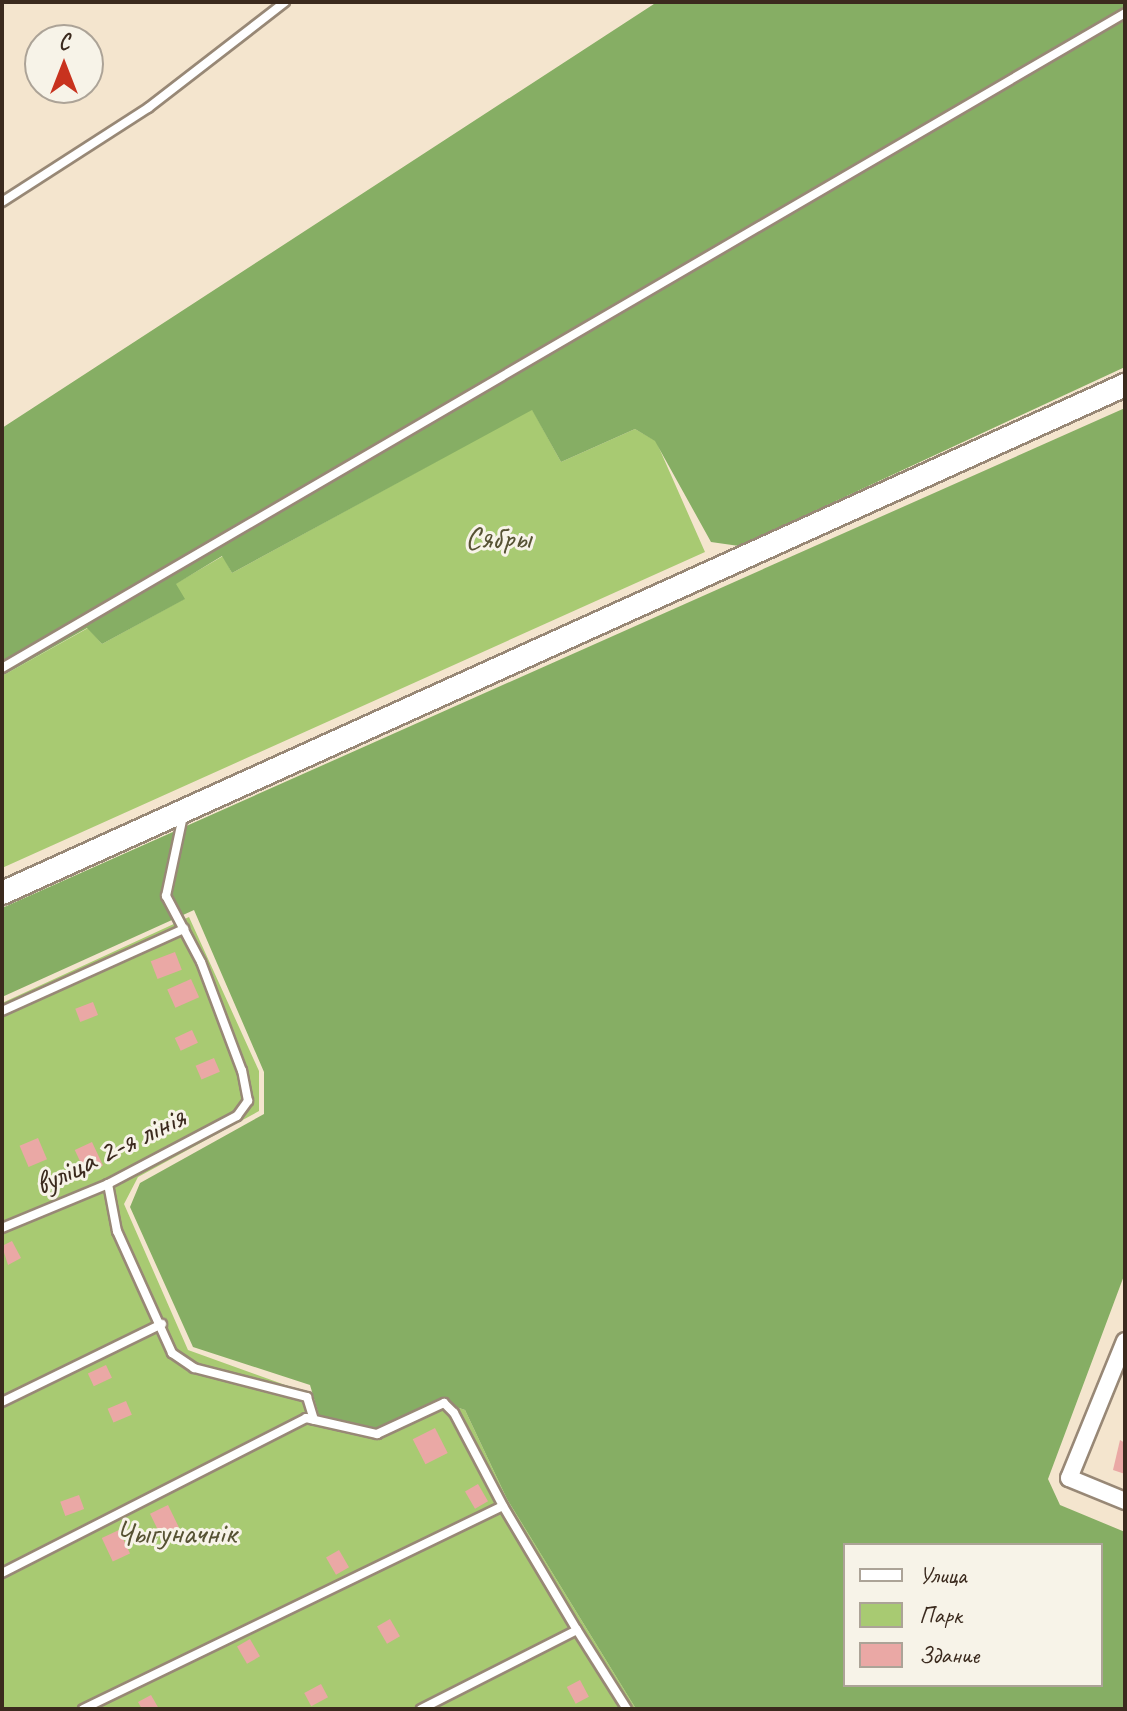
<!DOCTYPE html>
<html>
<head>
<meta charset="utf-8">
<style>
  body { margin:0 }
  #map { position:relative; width:1127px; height:1711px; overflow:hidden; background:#f4e5ce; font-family:Caveat,sans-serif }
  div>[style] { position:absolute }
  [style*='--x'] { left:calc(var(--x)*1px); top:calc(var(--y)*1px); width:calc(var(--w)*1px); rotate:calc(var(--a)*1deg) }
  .green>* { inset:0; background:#a8ca72 }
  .forest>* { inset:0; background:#86ae64 }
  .building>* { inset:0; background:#eaa8a5; transform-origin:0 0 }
  .roads { filter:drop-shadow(2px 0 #988876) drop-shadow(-2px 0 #988876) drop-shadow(0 2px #988876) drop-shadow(0 -2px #988876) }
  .service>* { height:8px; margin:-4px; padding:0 4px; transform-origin:4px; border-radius:4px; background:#fff }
  .minor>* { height:16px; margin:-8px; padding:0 8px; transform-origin:8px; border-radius:8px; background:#fff }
  .secondary>* { height:22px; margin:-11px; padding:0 11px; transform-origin:11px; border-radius:11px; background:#fff }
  span { translate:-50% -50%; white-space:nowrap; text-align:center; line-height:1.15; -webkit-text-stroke:6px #f7f3e8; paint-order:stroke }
  .park-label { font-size:32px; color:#565233 }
  .street-label { font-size:32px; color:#3b2a1e }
  .frame { position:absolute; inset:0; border:4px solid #3b2a1e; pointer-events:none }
  .legend { position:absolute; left:843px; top:1543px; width:260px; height:144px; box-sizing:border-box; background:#f7f3e8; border:2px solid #aca397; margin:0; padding:10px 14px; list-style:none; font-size:24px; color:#3b2a1e }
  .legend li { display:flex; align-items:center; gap:16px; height:40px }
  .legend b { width:40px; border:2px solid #aca397 }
  .north { position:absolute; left:24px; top:24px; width:80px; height:80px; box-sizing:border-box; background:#f7f3e8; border:2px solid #aca397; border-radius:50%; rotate:0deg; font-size:22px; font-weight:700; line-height:32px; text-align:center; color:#3b2a1e }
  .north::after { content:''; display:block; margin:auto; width:28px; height:36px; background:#c8321e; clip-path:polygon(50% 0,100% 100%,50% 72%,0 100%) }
</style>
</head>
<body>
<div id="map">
  <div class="green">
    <div style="clip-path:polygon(532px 409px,561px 462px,635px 429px,656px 441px,705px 552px,2px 868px,2px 676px,88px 628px,102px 644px,184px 599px,175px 584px,223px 556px,232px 573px)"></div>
    <div style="clip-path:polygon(189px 917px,259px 1071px,259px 1111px,138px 1177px,124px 1204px,188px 1350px,302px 1391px,312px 1424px,375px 1428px,444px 1403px,465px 1410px,507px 1499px,636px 1709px,2px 1709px,2px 1003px)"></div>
  </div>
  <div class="forest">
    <div style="clip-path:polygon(657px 2px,1125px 2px,1125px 367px,739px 546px,711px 542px,655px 441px,635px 429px,561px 462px,532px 410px,232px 573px,222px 556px,176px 584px,185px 599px,102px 644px,87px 628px,2px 676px,2px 428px)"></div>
    <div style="clip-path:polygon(evenodd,1125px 408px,1125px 1273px,1048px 1479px,1060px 1505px,1125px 1532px,1125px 1709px,636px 1709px,507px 1499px,465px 1410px,444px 1403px,375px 1428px,320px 1419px,310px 1385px,193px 1347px,130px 1207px,140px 1183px,264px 1114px,264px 1072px,194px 910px,2px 997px,2px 908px,1125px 408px,845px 1545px,1101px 1545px,1101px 1685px,845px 1685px,845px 1545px)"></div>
  </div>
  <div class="building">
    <div style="left:175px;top:952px;width:19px;height:26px;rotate:69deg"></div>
    <div style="left:191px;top:979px;width:20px;height:26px;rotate:66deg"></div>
    <div style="left:93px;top:1002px;width:14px;height:19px;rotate:69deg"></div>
    <div style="left:192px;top:1030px;width:14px;height:19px;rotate:65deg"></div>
    <div style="left:214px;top:1058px;width:15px;height:20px;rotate:67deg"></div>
    <div style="left:38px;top:1138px;width:23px;height:20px;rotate:67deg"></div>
    <div style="left:92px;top:1142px;width:26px;height:19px;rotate:65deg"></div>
    <div style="clip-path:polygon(12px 1241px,21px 1258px,8px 1265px,2px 1246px)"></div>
    <div style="left:106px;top:1365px;width:14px;height:20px;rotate:65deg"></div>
    <div style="left:126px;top:1401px;width:15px;height:20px;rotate:67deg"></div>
    <div style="left:435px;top:1428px;width:28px;height:25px;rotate:63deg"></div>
    <div style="clip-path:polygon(1120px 1440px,1125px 1443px,1125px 1474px,1113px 1470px)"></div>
    <div style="left:478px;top:1484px;width:20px;height:15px;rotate:60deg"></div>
    <div style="left:79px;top:1495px;width:15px;height:20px;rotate:70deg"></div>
    <div style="left:168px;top:1505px;width:25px;height:20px;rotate:64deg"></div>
    <div style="left:119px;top:1530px;width:26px;height:19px;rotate:65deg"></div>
    <div style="left:339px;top:1550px;width:20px;height:15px;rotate:60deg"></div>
    <div style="left:390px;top:1619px;width:20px;height:15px;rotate:60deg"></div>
    <div style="left:250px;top:1639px;width:20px;height:15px;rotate:60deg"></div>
    <div style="left:580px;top:1680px;width:19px;height:15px;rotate:62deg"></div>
    <div style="left:321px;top:1684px;width:15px;height:19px;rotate:62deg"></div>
    <div style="clip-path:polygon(151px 1695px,159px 1709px,142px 1709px,138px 1702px)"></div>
  </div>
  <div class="roads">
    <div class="service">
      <div style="--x:2;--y:202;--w:174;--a:-32.8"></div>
      <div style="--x:148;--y:108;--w:173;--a:-37.7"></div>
      <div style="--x:2;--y:668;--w:1300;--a:-30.25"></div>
      <div style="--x:2;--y:1011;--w:200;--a:-24.3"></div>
      <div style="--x:108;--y:1184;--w:48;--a:79.2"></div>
      <div style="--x:117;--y:1231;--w:134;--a:65.7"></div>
      <div style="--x:172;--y:1353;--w:27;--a:34"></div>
      <div style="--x:194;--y:1368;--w:117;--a:14.4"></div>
      <div style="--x:307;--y:1397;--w:24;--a:73"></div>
      <div style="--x:2;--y:1228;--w:115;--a:-22.5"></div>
      <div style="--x:108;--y:1184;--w:146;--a:-27.8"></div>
      <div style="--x:237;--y:1116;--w:19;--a:-54"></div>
      <div style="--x:248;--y:1101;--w:31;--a:-101"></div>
      <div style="--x:242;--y:1071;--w:116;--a:-110.6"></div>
      <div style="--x:201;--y:962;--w:75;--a:-117.9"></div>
      <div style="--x:166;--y:896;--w:82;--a:-78"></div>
      <div style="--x:2;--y:1402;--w:178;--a:-26"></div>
      <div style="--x:2;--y:1573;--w:341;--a:-27"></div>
      <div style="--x:306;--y:1418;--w:73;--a:12.7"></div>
      <div style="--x:377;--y:1434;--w:74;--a:-24.8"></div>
      <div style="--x:444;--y:1403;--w:14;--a:45"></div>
      <div style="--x:454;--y:1413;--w:105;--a:62.2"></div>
      <div style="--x:577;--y:1630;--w:93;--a:57.7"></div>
      <div style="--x:83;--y:1709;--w:466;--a:-25.8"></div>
      <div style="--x:503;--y:1506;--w:144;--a:59.2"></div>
      <div style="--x:577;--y:1630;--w:175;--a:153.1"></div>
    </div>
    <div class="minor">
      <div style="--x:1125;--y:1341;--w:148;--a:112.2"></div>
      <div style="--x:1069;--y:1478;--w:61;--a:22.3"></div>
    </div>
    <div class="secondary">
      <div style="--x:2;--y:893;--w:1233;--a:-24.34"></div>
    </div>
  </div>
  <div class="park-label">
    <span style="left:498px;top:538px">Сябры</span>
    <span style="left:176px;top:1533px">Чыгуначнік</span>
  </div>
  <div class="street-label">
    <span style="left:110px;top:1151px;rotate:-26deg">вуліца 2-я лінія</span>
  </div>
  <div class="frame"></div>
  <ul class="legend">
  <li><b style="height:10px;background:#fff"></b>Улица</li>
  <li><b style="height:22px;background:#a8ca72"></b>Парк</li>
  <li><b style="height:22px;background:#eaa8a5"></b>Здание</li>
  </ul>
  <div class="north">С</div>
</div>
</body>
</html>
